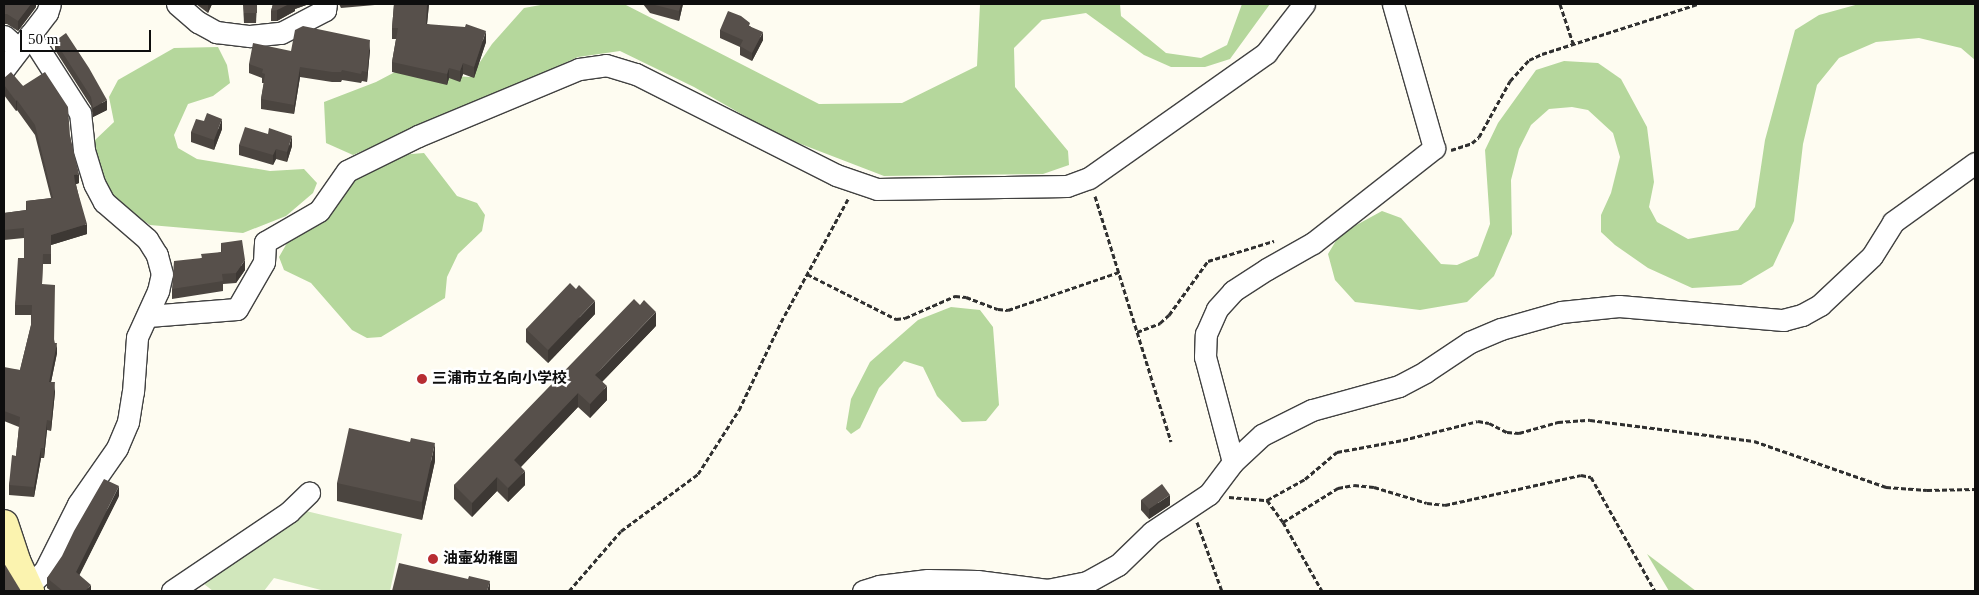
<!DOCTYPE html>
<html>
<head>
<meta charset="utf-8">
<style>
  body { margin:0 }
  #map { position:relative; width:1979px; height:595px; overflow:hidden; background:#fefcf1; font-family:"Times New Roman","Noto Sans JP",serif }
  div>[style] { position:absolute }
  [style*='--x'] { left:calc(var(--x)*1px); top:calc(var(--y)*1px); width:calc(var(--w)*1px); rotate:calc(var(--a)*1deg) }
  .green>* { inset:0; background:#d1e7bc }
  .forest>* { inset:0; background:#b5d79c }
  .path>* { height:3px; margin-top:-1.5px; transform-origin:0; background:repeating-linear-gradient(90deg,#303030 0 5px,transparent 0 7.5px) }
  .roads { filter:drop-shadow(1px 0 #414141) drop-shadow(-1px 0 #414141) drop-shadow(0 1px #414141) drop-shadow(0 -1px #414141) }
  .minor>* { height:21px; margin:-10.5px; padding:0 10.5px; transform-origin:10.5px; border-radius:10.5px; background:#fff }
  .secondary>* { height:28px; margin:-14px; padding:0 14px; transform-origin:14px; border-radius:14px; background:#fbf3af }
  .wall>* { inset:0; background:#4b4540 }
  .shaded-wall>* { inset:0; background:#3d3834 }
  .building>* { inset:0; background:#57504b; transform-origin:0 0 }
  .dots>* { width:14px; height:14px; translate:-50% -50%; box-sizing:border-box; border:2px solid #fff; border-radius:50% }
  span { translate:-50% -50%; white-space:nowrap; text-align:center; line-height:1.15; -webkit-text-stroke:5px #fff; paint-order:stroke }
  .poi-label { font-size:15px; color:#0e0e0e; font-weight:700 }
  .left { translate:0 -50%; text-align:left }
  .frame { position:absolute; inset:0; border:5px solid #0e0e0e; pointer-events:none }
  .scale { position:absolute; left:20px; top:30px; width:131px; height:22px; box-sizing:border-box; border:2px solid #0e0e0e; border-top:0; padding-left:6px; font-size:15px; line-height:18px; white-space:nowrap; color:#0e0e0e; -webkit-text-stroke:4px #fff; paint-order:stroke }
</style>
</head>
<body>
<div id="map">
  <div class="green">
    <div style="clip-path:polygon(306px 511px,402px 534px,390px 591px,325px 591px,274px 578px,264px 591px,213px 591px,204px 584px)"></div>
  </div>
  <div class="forest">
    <div style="clip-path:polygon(546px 4px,624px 4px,819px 104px,902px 103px,977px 66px,980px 4px,1120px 4px,1121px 16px,1166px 53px,1201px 58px,1227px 45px,1242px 4px,1270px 4px,1230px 59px,1205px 67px,1171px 67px,1144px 55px,1086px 13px,1042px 20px,1014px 48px,1015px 87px,1068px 151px,1069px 165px,1043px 174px,884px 176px,780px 136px,694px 87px,620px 51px,578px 57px,503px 91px,353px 155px,326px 143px,324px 102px,376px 82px,395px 72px,470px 77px,492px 44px,524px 8px)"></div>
    <div style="clip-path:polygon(1859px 4px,1975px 4px,1975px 60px,1961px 48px,1919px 38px,1876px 42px,1839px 58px,1817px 85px,1803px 144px,1794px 221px,1773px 266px,1741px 285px,1692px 288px,1648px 268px,1615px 245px,1601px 232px,1601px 215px,1611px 193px,1620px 157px,1613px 133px,1588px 110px,1572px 107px,1549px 109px,1531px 125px,1519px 149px,1511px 180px,1512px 234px,1494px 276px,1467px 302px,1420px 310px,1355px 302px,1335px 280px,1328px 254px,1340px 234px,1382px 211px,1401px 218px,1441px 264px,1457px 265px,1478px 256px,1490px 224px,1485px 150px,1498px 123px,1536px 70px,1564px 61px,1598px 63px,1621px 79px,1647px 127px,1654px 182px,1649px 207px,1657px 222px,1688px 239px,1738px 230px,1755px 207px,1765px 140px,1795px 30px,1819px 15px)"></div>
    <div style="clip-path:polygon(218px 47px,227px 65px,230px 83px,213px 96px,188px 104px,174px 135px,178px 148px,197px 159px,270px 171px,304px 169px,317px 183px,313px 193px,286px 216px,243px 233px,150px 225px,113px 200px,97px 175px,94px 141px,114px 122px,109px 97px,118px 80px,174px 48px)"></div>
    <div style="clip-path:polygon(424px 153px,457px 196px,477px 203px,485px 215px,482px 231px,458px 254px,447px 277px,445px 298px,381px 337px,367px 338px,352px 330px,311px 283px,284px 270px,279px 257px,287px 243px,326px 221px,360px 174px,399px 155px)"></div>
    <div style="clip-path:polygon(951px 307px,980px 310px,993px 327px,999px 405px,986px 421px,962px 422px,937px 396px,923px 367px,904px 361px,879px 388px,860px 428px,851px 434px,846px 429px,851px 399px,870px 362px,918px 320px)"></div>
    <div style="clip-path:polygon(1647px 554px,1696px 591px,1669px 591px)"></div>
  </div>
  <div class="path">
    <div style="--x:1560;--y:4;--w:41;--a:71.6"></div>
    <div style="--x:1451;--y:150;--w:22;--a:-18"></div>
    <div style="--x:1472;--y:143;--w:9;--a:-41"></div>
    <div style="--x:1479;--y:137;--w:64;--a:-61"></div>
    <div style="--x:1510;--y:81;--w:28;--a:-48"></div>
    <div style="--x:1529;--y:60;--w:14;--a:-25"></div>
    <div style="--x:1542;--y:54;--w:164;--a:-17.8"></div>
    <div style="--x:1095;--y:196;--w:257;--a:72.8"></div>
    <div style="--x:807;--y:274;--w:100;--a:26.8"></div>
    <div style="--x:896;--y:319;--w:9;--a:-6"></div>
    <div style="--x:905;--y:318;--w:55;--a:-23.7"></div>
    <div style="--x:955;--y:296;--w:11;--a:5"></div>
    <div style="--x:966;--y:297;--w:34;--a:21"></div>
    <div style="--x:998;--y:309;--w:10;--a:6"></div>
    <div style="--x:1008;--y:310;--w:117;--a:-18.9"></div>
    <div style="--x:1137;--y:332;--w:25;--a:-21"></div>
    <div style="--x:1160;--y:323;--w:12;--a:-42"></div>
    <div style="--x:1169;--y:315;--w:67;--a:-54.2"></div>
    <div style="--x:1208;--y:261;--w:69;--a:-16.9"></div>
    <div style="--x:1229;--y:497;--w:38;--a:5"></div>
    <div style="--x:1267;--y:500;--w:27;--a:54"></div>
    <div style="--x:1283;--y:522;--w:79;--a:60.5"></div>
    <div style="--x:1267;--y:500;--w:43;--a:-28.9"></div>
    <div style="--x:1305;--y:479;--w:42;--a:-40.2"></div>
    <div style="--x:1337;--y:452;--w:67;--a:-10.3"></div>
    <div style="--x:1403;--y:440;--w:77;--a:-14.2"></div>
    <div style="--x:1478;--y:421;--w:11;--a:10"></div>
    <div style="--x:1489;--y:423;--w:20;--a:27"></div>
    <div style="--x:1507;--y:432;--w:12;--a:5"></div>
    <div style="--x:1519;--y:433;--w:41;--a:-15.8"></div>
    <div style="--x:1558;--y:422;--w:32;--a:-4"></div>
    <div style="--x:1590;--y:420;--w:165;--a:7.3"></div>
    <div style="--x:1754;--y:441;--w:140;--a:19.2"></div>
    <div style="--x:1886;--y:487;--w:41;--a:4.2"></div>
    <div style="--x:1927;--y:490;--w:48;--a:-1.2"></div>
    <div style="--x:1197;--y:522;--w:73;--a:70.1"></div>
    <div style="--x:1283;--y:522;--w:65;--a:-31.7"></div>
    <div style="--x:1338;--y:488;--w:16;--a:-11"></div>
    <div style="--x:1354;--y:485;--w:20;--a:6"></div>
    <div style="--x:1374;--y:487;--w:55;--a:16.8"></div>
    <div style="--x:1427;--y:503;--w:18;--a:6"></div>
    <div style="--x:1445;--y:505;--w:139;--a:-12.4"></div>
    <div style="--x:1581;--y:475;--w:10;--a:11"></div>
    <div style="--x:1591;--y:477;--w:131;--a:60.7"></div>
    <div style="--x:569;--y:591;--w:79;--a:-49.1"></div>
    <div style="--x:621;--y:531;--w:96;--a:-36.5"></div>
    <div style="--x:698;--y:474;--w:76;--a:-57.4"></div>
    <div style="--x:739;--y:410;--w:98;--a:-64.5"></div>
    <div style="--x:781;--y:322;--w:140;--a:-61.4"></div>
  </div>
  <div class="roads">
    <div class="minor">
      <div style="--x:177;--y:4;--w:28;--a:41"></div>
      <div style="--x:198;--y:22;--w:21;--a:29"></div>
      <div style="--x:216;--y:32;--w:34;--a:7"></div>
      <div style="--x:250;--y:36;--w:31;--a:-6"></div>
      <div style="--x:281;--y:33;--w:50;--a:-27.6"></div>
      <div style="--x:325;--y:10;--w:6;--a:-81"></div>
      <div style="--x:4;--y:36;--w:18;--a:41"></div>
      <div style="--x:4;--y:69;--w:71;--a:-52.5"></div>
      <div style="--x:47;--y:13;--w:9;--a:-72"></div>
      <div style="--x:148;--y:316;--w:89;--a:-4.5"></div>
      <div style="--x:237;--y:309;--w:54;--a:-60.1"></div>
      <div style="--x:264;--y:262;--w:20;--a:-87"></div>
      <div style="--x:265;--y:242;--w:62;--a:-29.9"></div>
      <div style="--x:319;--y:211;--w:49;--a:-55"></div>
      <div style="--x:347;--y:171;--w:79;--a:-26.2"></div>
      <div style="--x:418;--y:136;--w:174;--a:-22.6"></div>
      <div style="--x:579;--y:69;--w:27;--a:-8"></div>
      <div style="--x:606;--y:65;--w:31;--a:17"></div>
      <div style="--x:636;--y:74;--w:224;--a:26.8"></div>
      <div style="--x:836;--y:175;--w:43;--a:18.9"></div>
      <div style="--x:877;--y:189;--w:190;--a:-0.9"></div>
      <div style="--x:1067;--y:186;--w:23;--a:-20"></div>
      <div style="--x:1089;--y:178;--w:217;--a:-35.2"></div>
      <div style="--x:1266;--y:53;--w:62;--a:-52.2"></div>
      <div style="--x:1233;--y:462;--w:109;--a:-104.9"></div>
      <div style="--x:1205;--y:357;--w:23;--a:-88"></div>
      <div style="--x:1206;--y:334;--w:27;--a:-66"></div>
      <div style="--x:1217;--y:309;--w:24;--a:-48"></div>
      <div style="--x:1233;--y:291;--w:40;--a:-32.9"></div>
      <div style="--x:1267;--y:269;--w:53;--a:-29.5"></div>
      <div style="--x:1313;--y:243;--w:154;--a:-38.1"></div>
      <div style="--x:1434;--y:148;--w:150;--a:-105.9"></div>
      <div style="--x:28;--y:586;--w:23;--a:-43"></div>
      <div style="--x:45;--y:570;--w:74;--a:-63.4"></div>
      <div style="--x:78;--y:504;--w:68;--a:-55.1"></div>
      <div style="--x:117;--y:448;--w:28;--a:-67"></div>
      <div style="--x:128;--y:422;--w:30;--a:-81"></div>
      <div style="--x:133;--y:392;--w:55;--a:-85.8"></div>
      <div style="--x:137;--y:337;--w:51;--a:-65.5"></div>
      <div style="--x:158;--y:291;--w:17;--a:-77"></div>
      <div style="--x:162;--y:274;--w:20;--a:-105"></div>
      <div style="--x:157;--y:255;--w:19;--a:-122"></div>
      <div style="--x:147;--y:239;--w:57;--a:-139.3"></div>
      <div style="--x:104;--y:202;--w:21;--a:-118"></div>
      <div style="--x:94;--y:183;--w:34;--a:-107"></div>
      <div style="--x:84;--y:150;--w:37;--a:-96"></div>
      <div style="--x:80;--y:113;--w:93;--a:-122.7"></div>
      <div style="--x:172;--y:591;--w:141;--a:-34"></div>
      <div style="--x:289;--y:512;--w:28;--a:-44"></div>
      <div style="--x:863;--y:591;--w:17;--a:-17"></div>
      <div style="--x:879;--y:586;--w:49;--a:-7"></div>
      <div style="--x:928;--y:580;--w:49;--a:1.2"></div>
      <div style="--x:977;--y:581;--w:71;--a:7.3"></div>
      <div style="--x:1047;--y:590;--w:41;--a:-11.3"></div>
      <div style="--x:1087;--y:582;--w:35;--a:-29"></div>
      <div style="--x:1118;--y:565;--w:47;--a:-44.1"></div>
      <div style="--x:1152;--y:532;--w:69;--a:-33.7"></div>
      <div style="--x:1209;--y:494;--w:40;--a:-53"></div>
      <div style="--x:1233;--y:462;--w:40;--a:-43"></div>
      <div style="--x:1262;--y:435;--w:56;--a:-26.6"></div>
      <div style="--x:1312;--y:410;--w:90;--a:-15.4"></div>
      <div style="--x:1399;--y:386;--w:30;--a:-28"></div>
      <div style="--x:1425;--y:372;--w:54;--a:-33.7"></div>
      <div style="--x:1470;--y:342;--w:34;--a:-23"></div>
      <div style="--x:1501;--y:329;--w:62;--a:-15.8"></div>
      <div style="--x:1561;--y:312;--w:58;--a:-5.9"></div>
      <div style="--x:1619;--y:306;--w:165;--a:4.9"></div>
      <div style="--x:1783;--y:320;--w:20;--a:-15"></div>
      <div style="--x:1802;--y:315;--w:21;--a:-29"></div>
      <div style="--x:1820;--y:305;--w:71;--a:-43.3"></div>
      <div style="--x:1872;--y:256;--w:40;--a:-58"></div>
      <div style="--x:1893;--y:222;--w:101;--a:-35.7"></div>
    </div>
    <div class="secondary">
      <div style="--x:4;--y:524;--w:41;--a:71.6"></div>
      <div style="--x:17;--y:563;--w:31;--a:65"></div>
    </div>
  </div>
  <div class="wall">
    <div style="clip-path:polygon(4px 4px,36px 4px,36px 7px,18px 31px,7px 24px,4px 24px)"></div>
    <div style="clip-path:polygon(196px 4px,212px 4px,208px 13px)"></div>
    <div style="clip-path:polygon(243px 4px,257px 4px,256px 23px,244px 23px)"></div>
    <div style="clip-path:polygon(273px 4px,309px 4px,295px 9px,295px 11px,277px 21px,271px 21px,271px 11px)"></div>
    <div style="clip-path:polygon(339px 4px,386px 4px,341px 8px)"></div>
    <div style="clip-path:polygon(394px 4px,429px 4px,427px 24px,486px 42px,474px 78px,463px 74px,460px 82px,449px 78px,447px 85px,392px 72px,392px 62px,396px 39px,392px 39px,392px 28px)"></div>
    <div style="clip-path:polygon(643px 4px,683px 4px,679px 21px,650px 13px)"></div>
    <div style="clip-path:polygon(750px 26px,763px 40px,752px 61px,740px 55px,740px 47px,720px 38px,720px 30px)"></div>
    <div style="clip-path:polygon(55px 41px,107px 110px,93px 117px,91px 106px,55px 50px)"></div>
    <div style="clip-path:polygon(370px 50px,367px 82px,362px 81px,361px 83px,342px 80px,341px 82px,332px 82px,300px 77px,294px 114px,261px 109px,261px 99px,264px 83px,262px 83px,262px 78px,249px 73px,249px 64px,291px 51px)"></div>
    <div style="clip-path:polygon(4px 78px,23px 86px,70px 136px,79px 183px,76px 184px,87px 234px,51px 245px,51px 264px,43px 264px,42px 284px,57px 353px,51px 382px,55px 392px,51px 431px,47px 430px,44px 458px,41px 458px,34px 497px,9px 495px,9px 485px,16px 456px,19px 427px,4px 421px,4px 369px,20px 370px,31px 325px,31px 315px,15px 315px,15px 305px,24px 258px,24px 238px,4px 240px,4px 213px,26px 210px,26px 201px,51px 198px,35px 135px,17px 110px,16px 111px,4px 95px)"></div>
    <div style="clip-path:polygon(222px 129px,214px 150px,191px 142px,191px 132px)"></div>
    <div style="clip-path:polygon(239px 145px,292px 146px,287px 162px,276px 159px,273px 165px,239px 155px)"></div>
    <div style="clip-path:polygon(221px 243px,245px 270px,236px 283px,223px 284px,223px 291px,172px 299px,172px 289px,201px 258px,221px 252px)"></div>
    <div style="clip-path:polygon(595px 314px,548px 363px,526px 342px,526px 329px)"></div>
    <div style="clip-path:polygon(656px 326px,602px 382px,607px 400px,590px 418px,578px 407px,521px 467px,525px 485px,508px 502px,497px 491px,472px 517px,454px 499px,454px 485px)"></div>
    <div style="clip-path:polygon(435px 461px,422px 520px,337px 501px,337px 483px)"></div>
    <div style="clip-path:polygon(119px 496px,79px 575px,91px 591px,51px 591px,47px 588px,47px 578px)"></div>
    <div style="clip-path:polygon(1141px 500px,1170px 505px,1149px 519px,1141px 510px)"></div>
  </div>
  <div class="shaded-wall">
    <div style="clip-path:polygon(31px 4px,36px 4px,36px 7px,18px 31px,18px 21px)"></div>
    <div style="clip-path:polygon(208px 4px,212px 4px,208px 13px)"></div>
    <div style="clip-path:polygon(289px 4px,309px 4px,295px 9px,295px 11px,277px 21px,277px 10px)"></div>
    <div style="clip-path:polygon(427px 4px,429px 4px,426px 35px,426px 24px)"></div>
    <div style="clip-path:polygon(681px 4px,683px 4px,679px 21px,679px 11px)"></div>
    <div style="clip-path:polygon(486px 31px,486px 42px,474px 78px,474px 67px)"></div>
    <div style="clip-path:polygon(763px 32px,763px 40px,752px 61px,752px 53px)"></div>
    <div style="clip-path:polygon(370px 40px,370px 50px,367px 82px,367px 72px)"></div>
    <div style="clip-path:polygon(463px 63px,463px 74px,460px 82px,460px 71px)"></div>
    <div style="clip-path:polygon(300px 67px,300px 77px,294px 114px,294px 105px)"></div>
    <div style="clip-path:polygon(449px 68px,449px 78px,447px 85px,447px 74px)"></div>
    <div style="clip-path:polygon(17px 100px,17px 110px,16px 111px,16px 101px)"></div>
    <div style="clip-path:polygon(107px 100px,107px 110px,93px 117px,93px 108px)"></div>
    <div style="clip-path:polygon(222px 119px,222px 129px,214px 150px,214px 140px)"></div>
    <div style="clip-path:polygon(292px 136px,292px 146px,287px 162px,287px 152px)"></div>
    <div style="clip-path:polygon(276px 149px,276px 159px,273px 165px,273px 155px)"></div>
    <div style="clip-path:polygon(79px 174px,79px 183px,74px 185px,74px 175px)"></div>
    <div style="clip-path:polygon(87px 224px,87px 234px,51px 245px,51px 235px)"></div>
    <div style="clip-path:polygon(245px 260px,245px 270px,236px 283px,236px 273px)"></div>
    <div style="clip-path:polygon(595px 301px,595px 314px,548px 363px,548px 350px)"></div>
    <div style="clip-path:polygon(656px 312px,656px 326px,595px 389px,595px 375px)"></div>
    <div style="clip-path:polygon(57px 343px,57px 353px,49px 392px,49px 382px)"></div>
    <div style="clip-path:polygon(55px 382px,55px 392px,51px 431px,51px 421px)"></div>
    <div style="clip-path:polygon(607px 386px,607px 400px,590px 418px,590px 404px)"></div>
    <div style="clip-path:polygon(578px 393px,578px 407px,514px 474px,514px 460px)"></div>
    <div style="clip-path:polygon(47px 420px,47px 430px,44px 458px,44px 448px)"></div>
    <div style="clip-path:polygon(435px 443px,435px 461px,422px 520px,422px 502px)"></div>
    <div style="clip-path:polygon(41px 448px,41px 458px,34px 497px,34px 487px)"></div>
    <div style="clip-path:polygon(525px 471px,525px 485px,508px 502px,508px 488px)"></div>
    <div style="clip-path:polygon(497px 477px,497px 491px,472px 517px,472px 503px)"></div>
    <div style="clip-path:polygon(119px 486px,119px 496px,76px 582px,76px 572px)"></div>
    <div style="clip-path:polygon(1170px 495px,1170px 505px,1149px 519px,1149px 509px)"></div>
    <div style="clip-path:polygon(490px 581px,490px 591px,487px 591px)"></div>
    <div style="clip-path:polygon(91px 585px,91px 591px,85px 591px)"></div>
  </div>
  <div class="building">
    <div style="clip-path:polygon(4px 4px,31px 4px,18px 21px,7px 14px,4px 14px)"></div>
    <div style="left:244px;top:4px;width:13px;height:9px"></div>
    <div style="clip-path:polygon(273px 4px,289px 4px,277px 10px,271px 11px)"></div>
    <div style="clip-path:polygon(394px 4px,427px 4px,426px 24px,465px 27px,466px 24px,486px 31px,474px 67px,463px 63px,460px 71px,449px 68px,447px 74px,392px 62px,398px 28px,392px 28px)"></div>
    <div style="clip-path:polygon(651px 4px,681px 4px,679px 11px)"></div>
    <div style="clip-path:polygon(728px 11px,741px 16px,750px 23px,749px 26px,763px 32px,752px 53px,740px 46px,743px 40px,720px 30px)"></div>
    <div style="clip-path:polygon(303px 26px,370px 40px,367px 72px,362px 71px,361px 74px,342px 70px,341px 72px,332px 72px,300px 67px,294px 105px,261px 99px,265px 74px,262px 73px,263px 69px,249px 64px,253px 43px,291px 51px,295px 30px)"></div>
    <div style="clip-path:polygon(66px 33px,89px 68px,107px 100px,93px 108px,91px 97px,55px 41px)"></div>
    <div style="clip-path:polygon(11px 72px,23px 86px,45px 72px,68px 107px,70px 136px,79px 174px,74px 175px,75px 182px,87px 224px,51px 235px,51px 254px,43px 254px,42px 284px,55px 285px,54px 343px,57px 343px,49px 382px,55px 382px,51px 421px,47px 420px,44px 448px,41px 448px,34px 487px,9px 485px,12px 455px,16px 456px,20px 417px,4px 411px,4px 388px,5px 386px,4px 386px,4px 367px,20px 370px,31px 325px,32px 305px,15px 305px,18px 258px,24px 258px,24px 228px,4px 230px,4px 213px,27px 210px,26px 201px,53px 198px,35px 125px,17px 100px,16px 101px,4px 85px,4px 78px)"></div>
    <div style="clip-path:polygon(207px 113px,222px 119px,214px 140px,191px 132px,196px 119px,204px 121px)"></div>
    <div style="clip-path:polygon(245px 127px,268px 134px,269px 128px,292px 136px,287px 152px,276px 149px,273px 155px,239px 145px)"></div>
    <div style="clip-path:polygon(242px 240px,245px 260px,236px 273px,222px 274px,223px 281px,172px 289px,174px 261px,202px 258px,201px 254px,222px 252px,221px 243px)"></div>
    <div style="clip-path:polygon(570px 283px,576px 289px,579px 285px,595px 301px,548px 350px,526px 329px)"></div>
    <div style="clip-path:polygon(634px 299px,640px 305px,644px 300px,656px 312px,595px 375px,607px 386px,590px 404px,578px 393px,514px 460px,525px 471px,508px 488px,497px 477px,472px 503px,454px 485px)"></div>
    <div style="clip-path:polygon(349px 428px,410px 442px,411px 438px,435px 443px,422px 502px,337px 483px)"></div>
    <div style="clip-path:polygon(104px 479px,119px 486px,76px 572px,91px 585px,85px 591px,63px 591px,47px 578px,62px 556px,74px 531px)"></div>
    <div style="clip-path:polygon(1162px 484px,1170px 495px,1149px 509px,1141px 500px)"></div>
    <div style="clip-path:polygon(4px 563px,21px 591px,4px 591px)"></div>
    <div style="clip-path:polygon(399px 563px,468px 579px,469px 576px,490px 581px,487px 591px,392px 591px)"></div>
  </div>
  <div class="dots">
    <div style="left:422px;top:379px;background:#b72d32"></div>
    <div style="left:433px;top:559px;background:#b72d32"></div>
  </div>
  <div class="poi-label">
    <span class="left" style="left:432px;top:379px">三浦市立名向小学校</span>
    <span class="left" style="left:443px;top:559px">油壷幼稚園</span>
  </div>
  <div class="frame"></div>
  <div class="scale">50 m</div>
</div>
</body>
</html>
